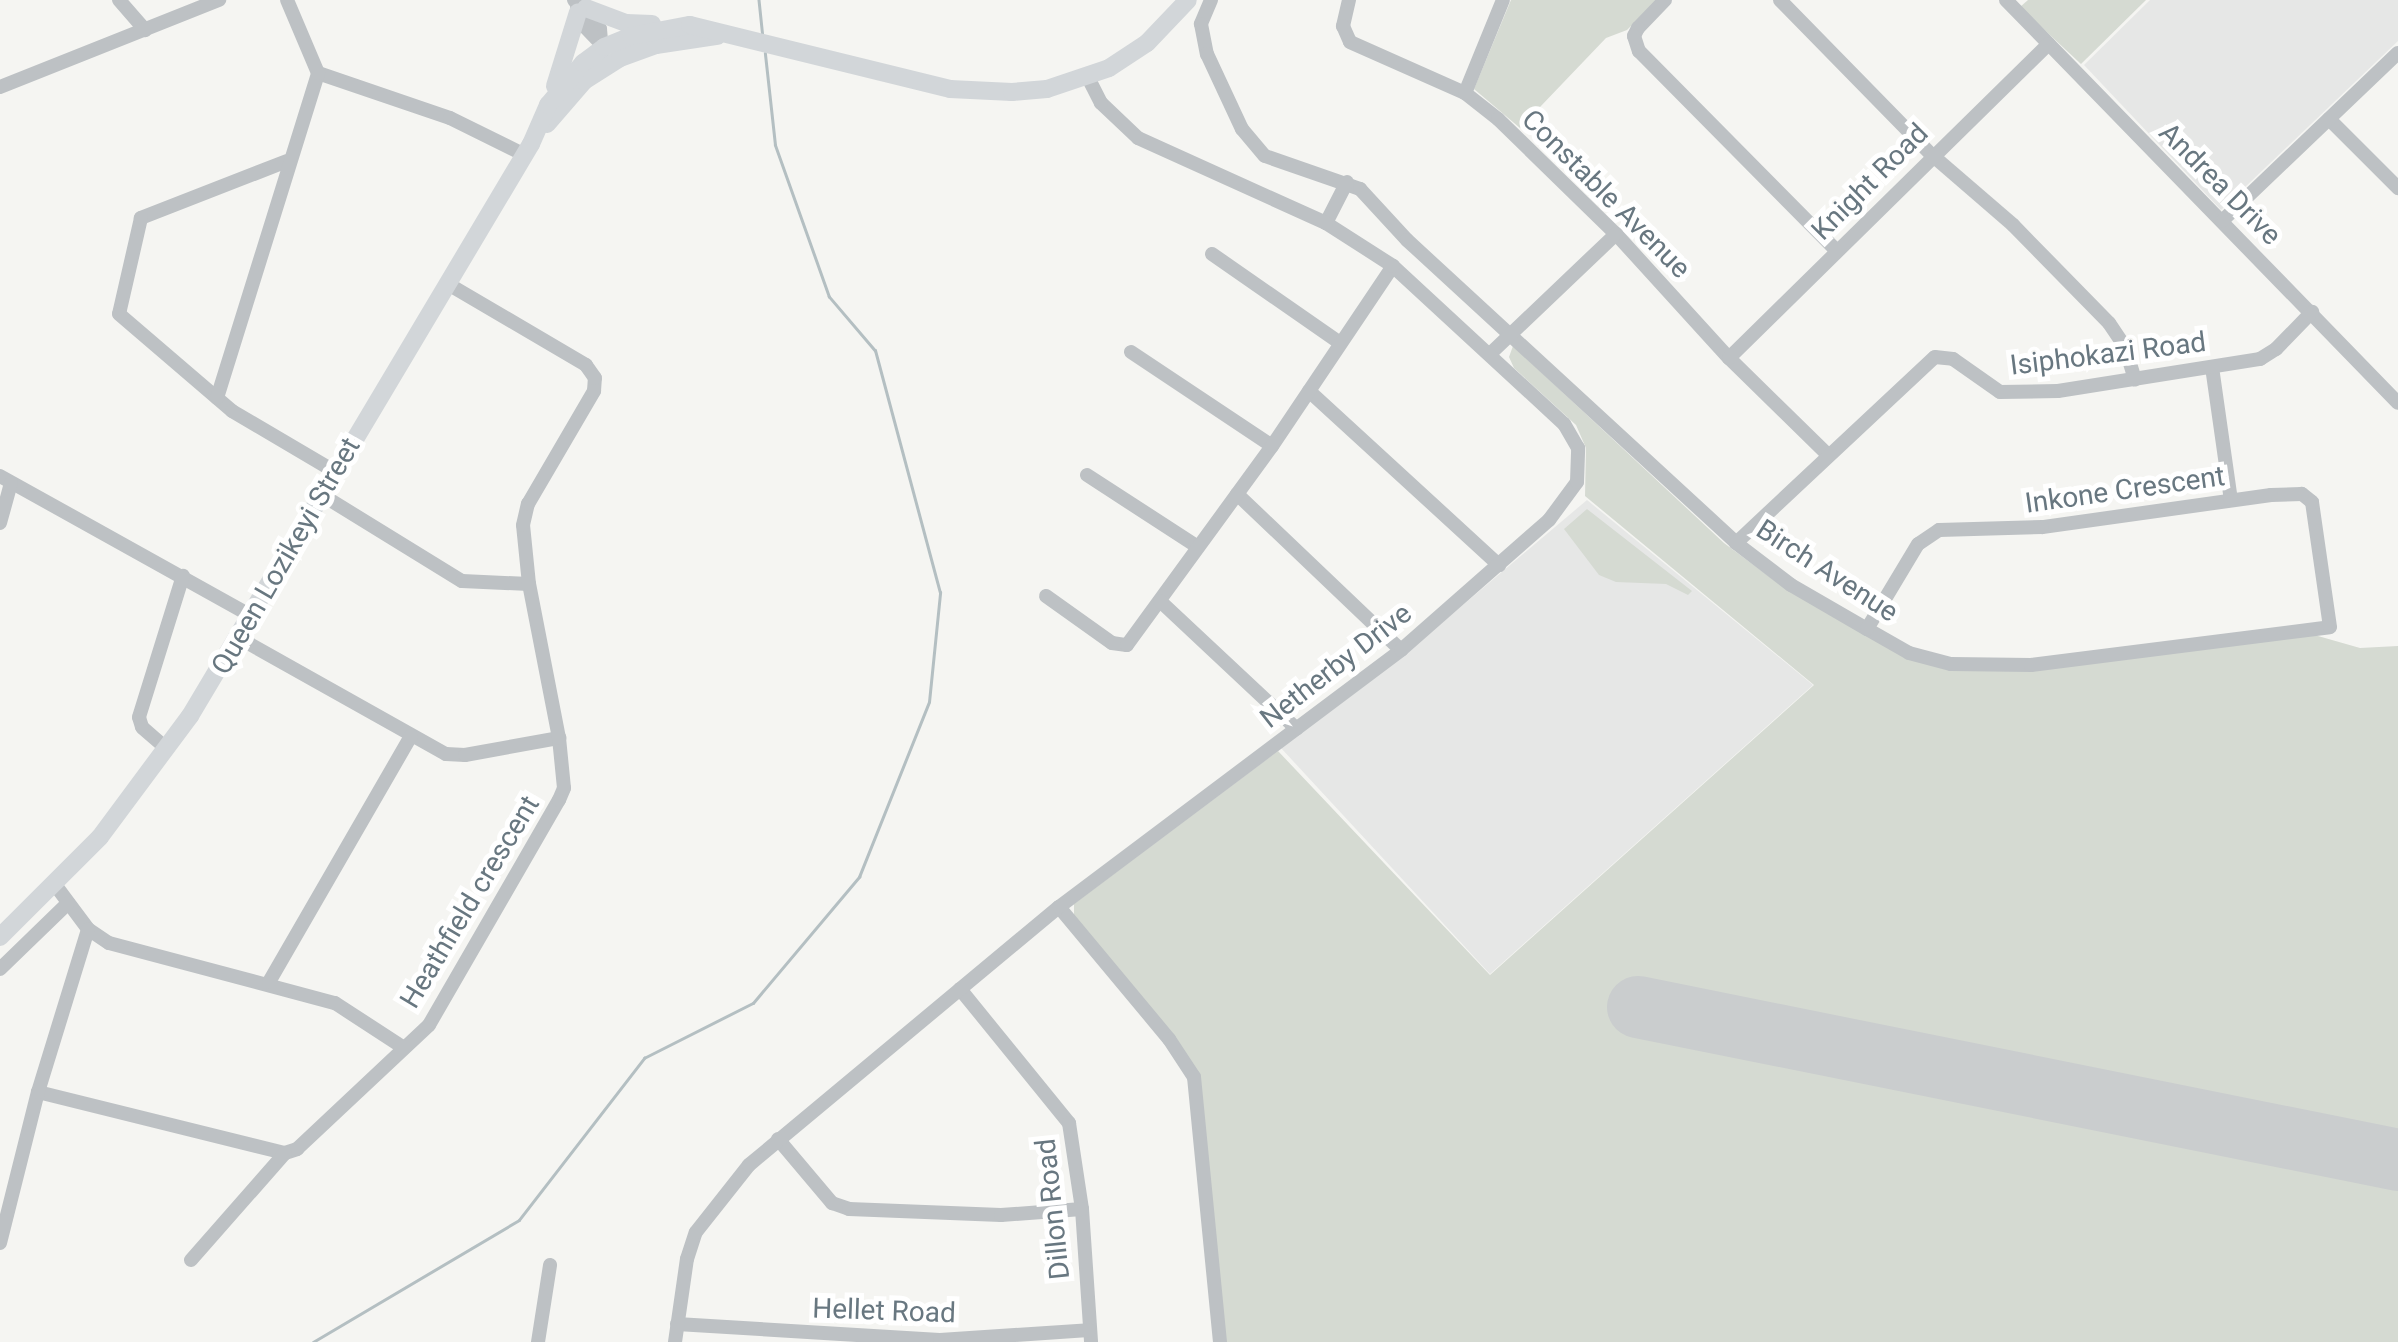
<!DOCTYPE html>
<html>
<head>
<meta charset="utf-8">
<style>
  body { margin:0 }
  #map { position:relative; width:2398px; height:1342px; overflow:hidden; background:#f5f5f2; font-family:Roboto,sans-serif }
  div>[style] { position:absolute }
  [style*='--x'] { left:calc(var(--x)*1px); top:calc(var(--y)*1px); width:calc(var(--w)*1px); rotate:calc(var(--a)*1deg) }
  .built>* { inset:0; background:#e6e7e6 }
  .green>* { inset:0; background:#d5dad2 }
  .stream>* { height:2.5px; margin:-1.25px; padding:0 1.25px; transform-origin:1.25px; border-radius:1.25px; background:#b4bfc2 }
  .runway>* { height:62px; margin:-31px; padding:0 31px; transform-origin:31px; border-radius:31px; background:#cacdce }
  .minor>* { height:14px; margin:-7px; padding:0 7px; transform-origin:7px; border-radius:7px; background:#bdc1c4 }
  .major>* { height:18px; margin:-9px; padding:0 9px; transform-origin:9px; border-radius:9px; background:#d2d6d9 }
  span { translate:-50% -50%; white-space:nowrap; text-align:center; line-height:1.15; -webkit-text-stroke:10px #fff; paint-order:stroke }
  .street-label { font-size:28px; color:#687780 }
</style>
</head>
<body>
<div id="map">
  <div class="built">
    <div style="clip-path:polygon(2150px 0,2398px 0,2398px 41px,2221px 210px,2084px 65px)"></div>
    <div style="clip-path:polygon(1587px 500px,1813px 685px,1490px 974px,1281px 748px,1405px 654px)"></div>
  </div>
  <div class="green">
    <div style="clip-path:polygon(1511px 0,1657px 0,1627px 30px,1606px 38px,1520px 128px,1474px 89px)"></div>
    <div style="clip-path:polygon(2028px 0,2146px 0,2081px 64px,2020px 7px)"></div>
    <div style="clip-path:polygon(1513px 346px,1724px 543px,1779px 584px,1911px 659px,1951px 670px,2311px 634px,2360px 648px,2398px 646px,2398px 1342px,1225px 1342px,1199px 1088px,1074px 918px,1074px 904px,1278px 751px,1490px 975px,1814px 685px,1585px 496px,1586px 448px,1576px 425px,1514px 368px,1509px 357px)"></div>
    <div style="clip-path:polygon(1587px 509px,1692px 591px,1688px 595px,1666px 584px,1616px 582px,1599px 575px,1564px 529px)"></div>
  </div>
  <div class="stream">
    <div style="--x:759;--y:0;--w:36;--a:84"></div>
    <div style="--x:313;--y:1342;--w:239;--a:-30.6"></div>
    <div style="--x:519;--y:1220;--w:205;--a:-52.3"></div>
    <div style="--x:644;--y:1058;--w:122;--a:-26.8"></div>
    <div style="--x:753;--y:1003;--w:165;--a:-49.9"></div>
    <div style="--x:859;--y:877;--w:188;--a:-68.2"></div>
    <div style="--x:929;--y:702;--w:110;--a:-84.2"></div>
    <div style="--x:940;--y:593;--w:251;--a:-105"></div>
    <div style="--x:875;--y:351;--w:71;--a:-130.4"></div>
    <div style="--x:829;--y:297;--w:161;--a:-109.6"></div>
    <div style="--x:775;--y:145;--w:92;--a:-96.3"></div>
  </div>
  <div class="runway">
    <div style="--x:1638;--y:1007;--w:775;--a:11.38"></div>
  </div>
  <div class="minor">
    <div style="--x:119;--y:0;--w:40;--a:49"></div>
    <div style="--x:574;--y:0;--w:39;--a:48"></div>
    <div style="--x:600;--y:29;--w:24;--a:85"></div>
    <div style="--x:1211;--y:0;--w:26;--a:113"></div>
    <div style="--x:1201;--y:24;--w:31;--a:79"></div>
    <div style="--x:1207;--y:54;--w:83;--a:65"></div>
    <div style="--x:1242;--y:129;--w:35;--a:50"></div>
    <div style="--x:1265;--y:156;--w:101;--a:19.2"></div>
    <div style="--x:1360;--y:189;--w:69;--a:47.3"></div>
    <div style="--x:1407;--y:240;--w:447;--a:42.6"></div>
    <div style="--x:1736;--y:543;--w:69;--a:37.4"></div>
    <div style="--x:1791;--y:585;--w:88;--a:30.1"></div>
    <div style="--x:1867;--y:629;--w:48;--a:29.7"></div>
    <div style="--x:1909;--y:653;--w:43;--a:14.7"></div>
    <div style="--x:1951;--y:664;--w:80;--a:0.7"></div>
    <div style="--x:2031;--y:665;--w:301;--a:-7.2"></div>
    <div style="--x:2330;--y:627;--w:126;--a:-98.2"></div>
    <div style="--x:2312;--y:502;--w:13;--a:-141"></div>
    <div style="--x:2302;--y:494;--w:31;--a:178"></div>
    <div style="--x:2271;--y:495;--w:231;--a:172"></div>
    <div style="--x:2042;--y:527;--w:103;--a:178.3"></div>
    <div style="--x:1939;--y:530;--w:25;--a:146"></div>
    <div style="--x:1918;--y:544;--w:99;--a:121"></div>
    <div style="--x:1349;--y:0;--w:27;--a:103"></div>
    <div style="--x:1343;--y:26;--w:17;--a:66"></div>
    <div style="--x:1350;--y:42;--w:126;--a:23.9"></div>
    <div style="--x:1465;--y:93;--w:42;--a:38.2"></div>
    <div style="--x:1498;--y:119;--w:165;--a:44.3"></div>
    <div style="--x:1616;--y:234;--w:168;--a:47.7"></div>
    <div style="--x:1729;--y:358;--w:139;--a:44.4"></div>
    <div style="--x:1665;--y:0;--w:39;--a:134"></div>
    <div style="--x:1638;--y:28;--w:9;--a:117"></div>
    <div style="--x:1634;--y:36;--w:16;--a:72"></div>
    <div style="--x:1639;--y:51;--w:281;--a:45.3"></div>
    <div style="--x:1780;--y:0;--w:217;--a:45.6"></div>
    <div style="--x:1932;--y:155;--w:107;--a:40.8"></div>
    <div style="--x:2013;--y:225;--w:137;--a:45.6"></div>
    <div style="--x:2109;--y:323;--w:29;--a:56"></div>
    <div style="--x:2125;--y:347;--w:34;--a:73"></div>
    <div style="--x:2006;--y:0;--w:562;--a:45.79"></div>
    <div style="--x:577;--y:8;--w:19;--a:69"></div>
    <div style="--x:584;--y:26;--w:29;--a:46"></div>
    <div style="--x:318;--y:73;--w:139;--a:18.8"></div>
    <div style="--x:450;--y:118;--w:84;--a:26.3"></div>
    <div style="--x:0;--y:87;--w:236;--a:-21.7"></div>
    <div style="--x:1465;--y:93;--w:100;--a:-67.8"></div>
    <div style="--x:2329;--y:119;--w:98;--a:45"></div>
    <div style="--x:287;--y:161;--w:157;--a:158.7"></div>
    <div style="--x:141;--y:218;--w:98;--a:102.9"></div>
    <div style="--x:119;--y:314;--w:149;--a:40.6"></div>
    <div style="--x:232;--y:411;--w:118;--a:30.5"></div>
    <div style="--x:2222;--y:221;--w:243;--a:-43.7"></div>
    <div style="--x:1326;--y:223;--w:46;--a:-62.9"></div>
    <div style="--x:1212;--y:254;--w:156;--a:34.8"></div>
    <div style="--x:1131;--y:352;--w:169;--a:33.7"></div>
    <div style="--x:1491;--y:353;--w:173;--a:-43.6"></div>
    <div style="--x:1729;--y:358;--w:448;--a:-44.5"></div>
    <div style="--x:2212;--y:367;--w:134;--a:81.9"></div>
    <div style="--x:1309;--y:391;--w:258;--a:42.5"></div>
    <div style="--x:217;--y:398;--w:340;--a:-72.7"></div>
    <div style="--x:318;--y:73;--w:79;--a:-113"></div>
    <div style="--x:1087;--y:475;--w:132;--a:33"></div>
    <div style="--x:0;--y:476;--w:288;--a:29.1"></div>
    <div style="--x:1237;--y:494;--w:226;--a:43.6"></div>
    <div style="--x:322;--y:495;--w:164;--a:31.6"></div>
    <div style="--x:462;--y:581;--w:67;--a:2.6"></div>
    <div style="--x:0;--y:523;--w:41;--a:-74.6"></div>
    <div style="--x:1736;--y:543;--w:272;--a:-43.1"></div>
    <div style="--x:1935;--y:357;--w:18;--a:6"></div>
    <div style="--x:1953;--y:359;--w:57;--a:35.1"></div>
    <div style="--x:2000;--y:392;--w:58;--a:-1"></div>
    <div style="--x:2058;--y:391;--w:205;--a:-9"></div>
    <div style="--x:2260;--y:359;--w:19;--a:-32"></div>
    <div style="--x:2276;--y:349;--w:52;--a:-45.8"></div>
    <div style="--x:1046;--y:596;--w:81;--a:35.5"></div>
    <div style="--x:1112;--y:643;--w:15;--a:8"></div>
    <div style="--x:1127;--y:645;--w:246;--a:-53.9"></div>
    <div style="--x:1272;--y:446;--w:217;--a:-56.1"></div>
    <div style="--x:1160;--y:601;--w:187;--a:43.1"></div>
    <div style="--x:239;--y:638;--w:237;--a:29.3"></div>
    <div style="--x:446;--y:754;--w:19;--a:3"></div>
    <div style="--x:465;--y:755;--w:96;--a:-10.3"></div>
    <div style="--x:167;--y:749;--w:33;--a:-139"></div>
    <div style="--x:142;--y:727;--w:10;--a:-107"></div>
    <div style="--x:139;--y:717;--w:148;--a:-72.7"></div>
    <div style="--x:53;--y:882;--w:59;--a:53.3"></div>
    <div style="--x:88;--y:929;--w:25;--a:34"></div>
    <div style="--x:109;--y:943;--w:234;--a:14.9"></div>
    <div style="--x:335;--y:1003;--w:79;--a:33.1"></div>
    <div style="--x:1059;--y:907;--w:172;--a:50.2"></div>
    <div style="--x:1169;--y:1039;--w:45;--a:56.7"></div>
    <div style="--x:1194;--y:1077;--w:266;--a:84.4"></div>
    <div style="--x:0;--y:969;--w:95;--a:-44.1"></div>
    <div style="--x:269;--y:982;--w:284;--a:-60"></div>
    <div style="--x:960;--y:989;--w:173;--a:50.9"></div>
    <div style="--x:1069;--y:1123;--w:87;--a:81.4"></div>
    <div style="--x:1082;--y:1209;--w:133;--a:86.1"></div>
    <div style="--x:38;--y:1092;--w:254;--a:13.9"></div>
    <div style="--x:285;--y:1153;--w:13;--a:-18"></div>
    <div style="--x:297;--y:1149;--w:181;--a:-43.2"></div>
    <div style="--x:429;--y:1025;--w:260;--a:-60"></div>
    <div style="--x:559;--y:800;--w:13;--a:-67"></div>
    <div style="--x:564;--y:788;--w:50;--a:-95.7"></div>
    <div style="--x:559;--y:738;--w:157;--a:-101"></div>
    <div style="--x:529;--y:584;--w:59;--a:-95.8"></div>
    <div style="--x:523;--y:525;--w:22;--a:-77"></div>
    <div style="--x:528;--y:504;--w:131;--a:-59.7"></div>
    <div style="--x:594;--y:391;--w:13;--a:-86"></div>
    <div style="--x:595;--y:378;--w:16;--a:-125"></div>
    <div style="--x:586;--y:365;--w:160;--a:-149.6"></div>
    <div style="--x:778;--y:1139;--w:84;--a:49.8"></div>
    <div style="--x:832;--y:1203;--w:18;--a:19"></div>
    <div style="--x:849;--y:1209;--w:152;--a:2.3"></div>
    <div style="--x:1001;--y:1215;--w:81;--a:-4.2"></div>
    <div style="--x:0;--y:1243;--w:156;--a:-75.9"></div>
    <div style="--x:38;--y:1092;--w:170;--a:-72.9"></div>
    <div style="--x:191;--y:1260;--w:142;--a:-48.7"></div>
    <div style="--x:677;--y:1324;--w:263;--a:3.5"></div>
    <div style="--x:940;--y:1340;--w:149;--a:-3.8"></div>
    <div style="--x:538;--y:1342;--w:78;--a:-81.1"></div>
    <div style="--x:675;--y:1342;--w:84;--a:-81.8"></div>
    <div style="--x:687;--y:1259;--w:28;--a:-72"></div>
    <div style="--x:696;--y:1232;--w:85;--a:-51.7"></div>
    <div style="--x:749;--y:1165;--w:403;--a:-39.8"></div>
    <div style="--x:1059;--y:907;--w:428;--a:-36.9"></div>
    <div style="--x:1401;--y:650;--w:197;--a:-41.3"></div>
    <div style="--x:1549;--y:520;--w:47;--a:-53.6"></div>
    <div style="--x:1577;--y:482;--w:34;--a:-88"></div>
    <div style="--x:1578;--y:448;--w:28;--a:-120"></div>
    <div style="--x:1564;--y:424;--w:233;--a:-137.3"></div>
    <div style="--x:1393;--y:266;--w:80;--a:-147.3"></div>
    <div style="--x:1326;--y:223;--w:206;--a:-155.7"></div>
    <div style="--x:1138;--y:138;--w:51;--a:-136.6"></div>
    <div style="--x:1101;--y:103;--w:28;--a:-117"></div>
  </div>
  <div class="major">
    <div style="--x:586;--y:8;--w:43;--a:20.6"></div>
    <div style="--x:626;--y:23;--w:26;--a:2"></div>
    <div style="--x:555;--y:86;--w:77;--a:-72.7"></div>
    <div style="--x:547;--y:124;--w:57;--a:-49.3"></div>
    <div style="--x:584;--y:81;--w:43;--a:-32.6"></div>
    <div style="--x:620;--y:58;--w:38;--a:-20"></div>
    <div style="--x:656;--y:45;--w:62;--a:-8.4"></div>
    <div style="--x:0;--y:937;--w:141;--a:-45"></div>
    <div style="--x:100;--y:837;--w:151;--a:-53.4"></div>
    <div style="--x:190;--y:716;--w:666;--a:-59.2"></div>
    <div style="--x:531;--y:144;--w:43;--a:-66.4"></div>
    <div style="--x:548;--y:105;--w:55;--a:-50.2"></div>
    <div style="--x:583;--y:63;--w:26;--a:-37"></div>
    <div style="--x:604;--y:47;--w:29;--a:-22"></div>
    <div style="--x:631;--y:36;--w:60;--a:-10.6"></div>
    <div style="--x:690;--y:25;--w:268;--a:13.8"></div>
    <div style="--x:950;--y:89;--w:62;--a:2.8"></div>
    <div style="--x:1012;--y:92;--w:35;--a:-5"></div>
    <div style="--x:1047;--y:89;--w:65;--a:-18.7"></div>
    <div style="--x:1109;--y:68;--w:45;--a:-33.3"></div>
    <div style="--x:1147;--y:43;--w:59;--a:-46.4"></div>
  </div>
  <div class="street-label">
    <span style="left:1870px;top:182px;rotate:-45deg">Knight Road</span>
    <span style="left:2220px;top:184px;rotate:45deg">Andrea Drive</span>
    <span style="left:1606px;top:194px;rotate:45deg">Constable Avenue</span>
    <span style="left:2108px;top:354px;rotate:-7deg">Isiphokazi Road</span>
    <span style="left:2125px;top:490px;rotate:-8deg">Inkone Crescent</span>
    <span style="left:286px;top:556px;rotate:-60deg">Queen Lozikeyi Street</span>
    <span style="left:1827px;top:571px;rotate:33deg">Birch Avenue</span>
    <span style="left:1336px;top:666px;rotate:-38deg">Netherby Drive</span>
    <span style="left:470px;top:902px;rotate:-59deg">Heathfield crescent</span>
    <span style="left:1053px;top:1209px;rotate:-96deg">Dillon Road</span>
    <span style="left:884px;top:1311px;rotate:2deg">Hellet Road</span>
  </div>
</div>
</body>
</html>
